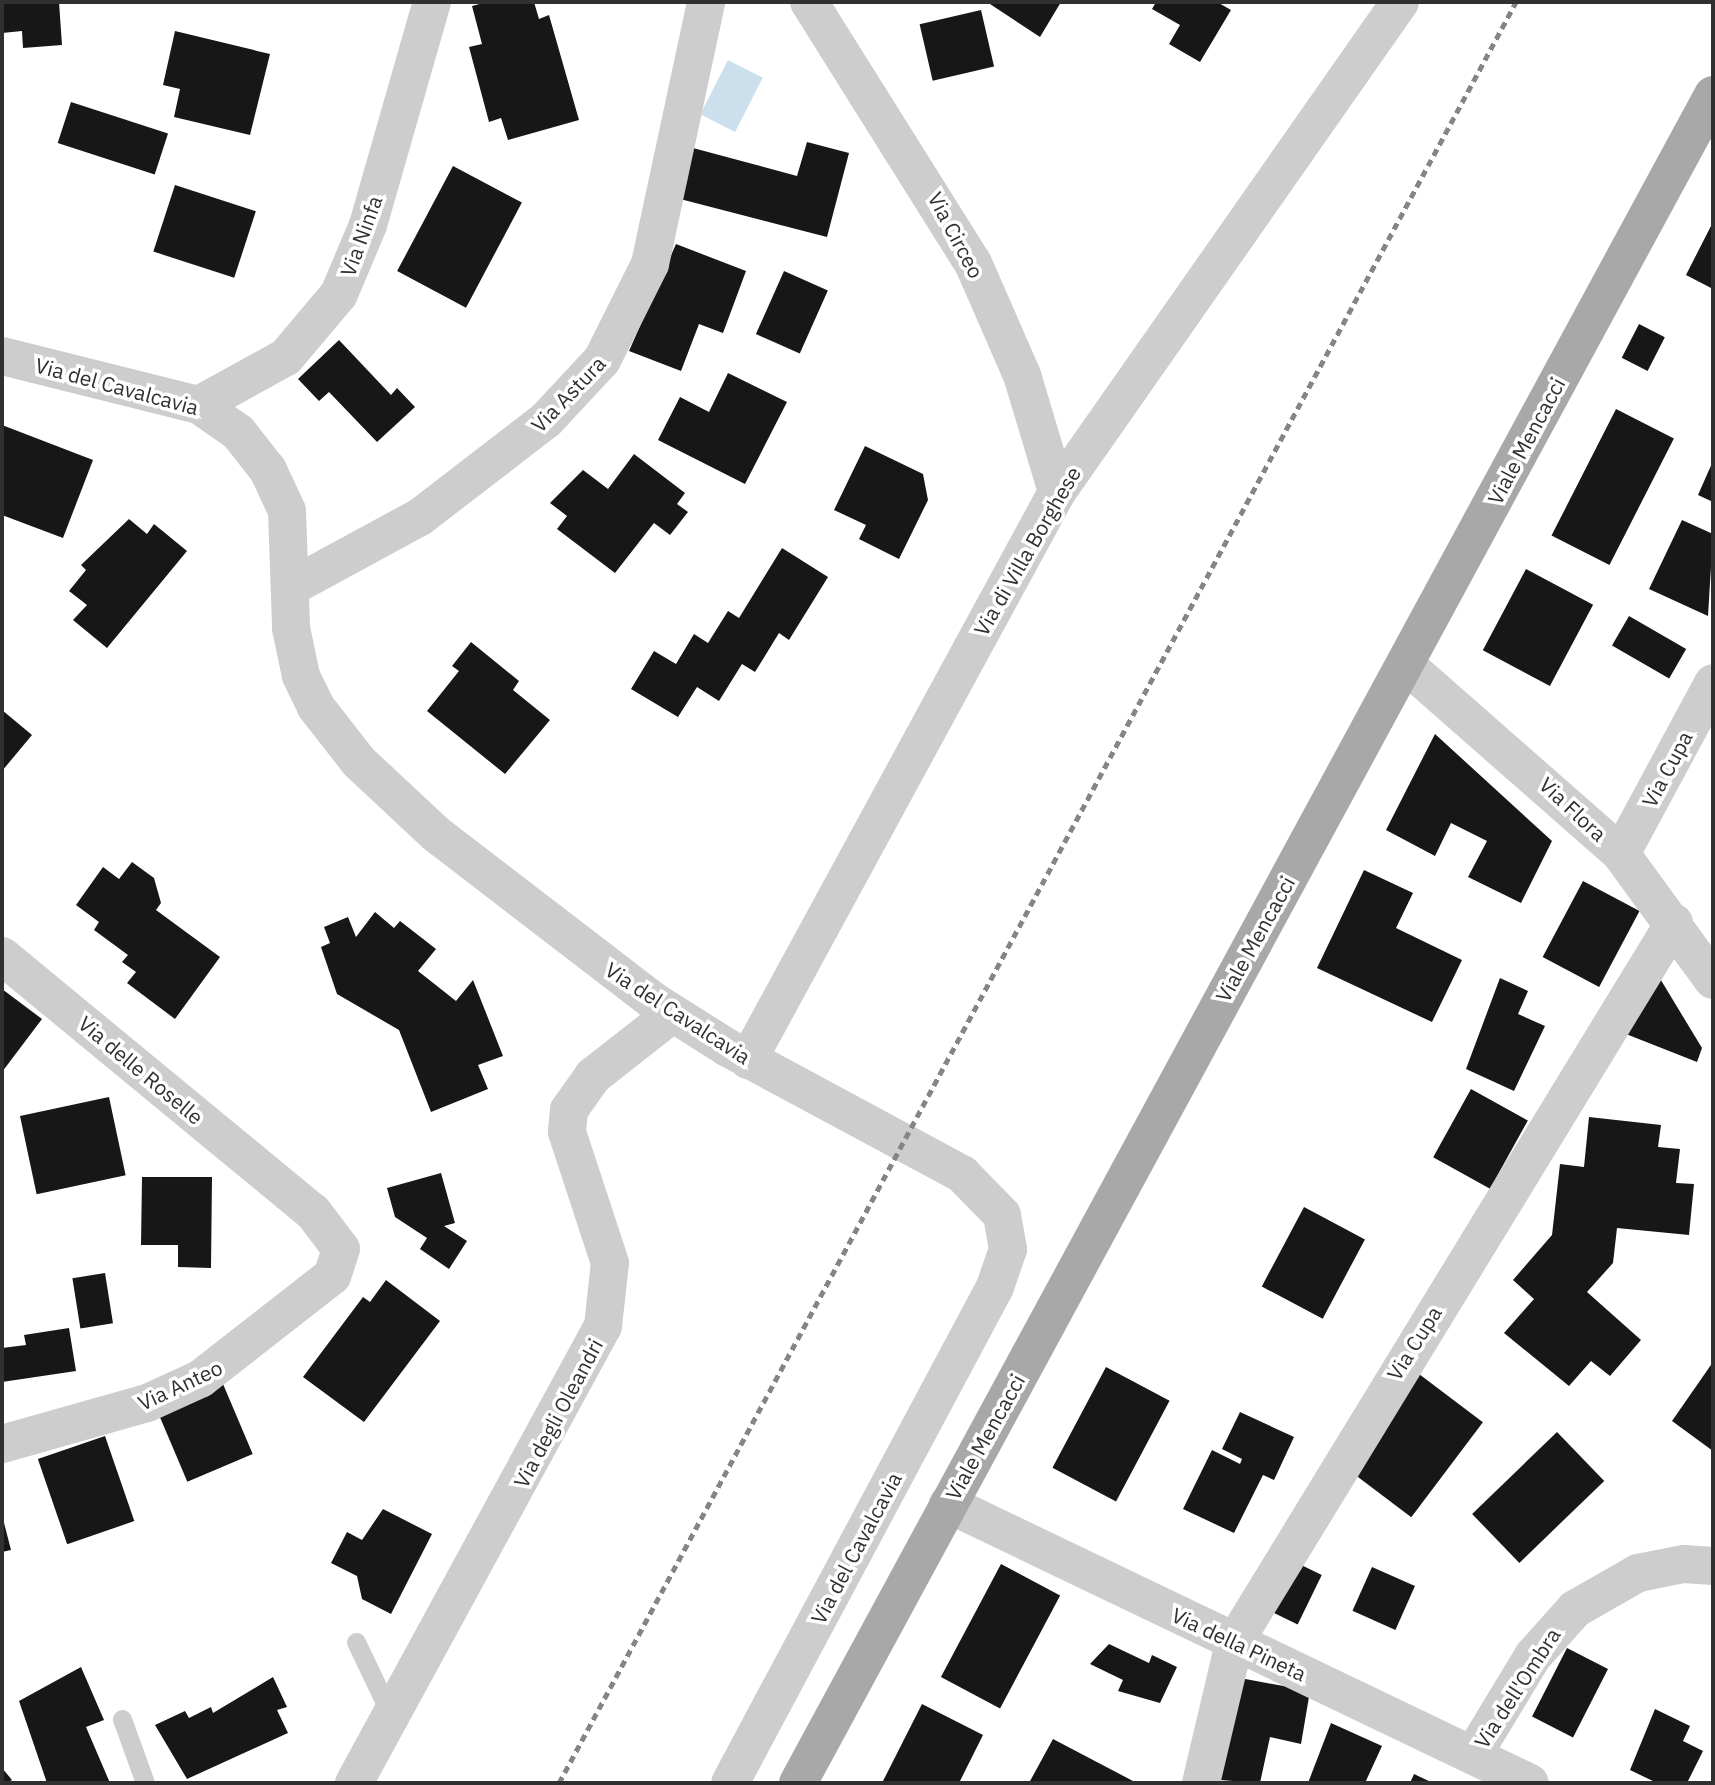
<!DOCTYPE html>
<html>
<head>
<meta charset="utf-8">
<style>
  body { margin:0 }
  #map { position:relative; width:1715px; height:1785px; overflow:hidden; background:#fff; font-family:"IBM Plex Sans",sans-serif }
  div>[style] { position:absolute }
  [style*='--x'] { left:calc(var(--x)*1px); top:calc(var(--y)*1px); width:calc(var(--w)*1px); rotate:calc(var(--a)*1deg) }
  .water>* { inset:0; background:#cbe0ec; transform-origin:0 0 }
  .building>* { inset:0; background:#171717; transform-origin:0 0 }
  .service>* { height:19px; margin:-9.5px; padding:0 9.5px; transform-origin:9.5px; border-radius:9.5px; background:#cdcdcd }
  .minor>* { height:38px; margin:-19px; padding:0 19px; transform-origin:19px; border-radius:19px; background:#cdcdcd }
  .primary>* { height:38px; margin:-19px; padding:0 19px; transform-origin:19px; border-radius:19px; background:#a8a8a8 }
  .rail>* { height:5px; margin-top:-2.5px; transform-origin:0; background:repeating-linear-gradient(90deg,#858585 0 7px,transparent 0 12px) }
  span { translate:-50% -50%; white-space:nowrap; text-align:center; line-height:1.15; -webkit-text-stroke:7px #fff; paint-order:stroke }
  .street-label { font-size:21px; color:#303030 }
  .frame { position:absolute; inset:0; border:4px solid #303030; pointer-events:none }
</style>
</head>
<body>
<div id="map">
  <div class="water">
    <div style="left:728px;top:60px;width:39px;height:61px;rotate:27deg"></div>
  </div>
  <div class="building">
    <div style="clip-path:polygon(2px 2px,59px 2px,62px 45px,23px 48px,22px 31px,2px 33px)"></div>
    <div style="clip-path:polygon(487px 2px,534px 2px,539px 19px,549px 15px,579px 120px,508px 140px,501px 118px,489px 122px,469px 47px,482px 44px,472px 6px)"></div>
    <div style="clip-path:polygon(987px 2px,1061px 2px,1040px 37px)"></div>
    <div style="clip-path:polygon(1156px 2px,1217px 2px,1231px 10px,1200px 62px,1169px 44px,1180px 25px,1152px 9px)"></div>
    <div style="left:981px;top:10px;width:58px;height:63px;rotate:77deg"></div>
    <div style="clip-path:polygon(175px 31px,270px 54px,250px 135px,174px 117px,180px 89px,163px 85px)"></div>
    <div style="left:71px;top:102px;width:102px;height:43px;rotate:18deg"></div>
    <div style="clip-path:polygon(807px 142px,849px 153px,827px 237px,680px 199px,693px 148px,797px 176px)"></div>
    <div style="left:453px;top:166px;width:78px;height:119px;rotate:28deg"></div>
    <div style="left:175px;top:185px;width:85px;height:70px;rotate:18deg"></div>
    <div style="clip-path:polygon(1713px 222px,1713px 289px,1686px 275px)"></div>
    <div style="clip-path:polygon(676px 244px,746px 271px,723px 333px,699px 324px,681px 371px,629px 351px)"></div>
    <div style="left:784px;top:271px;width:48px;height:69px;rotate:24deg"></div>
    <div style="left:1639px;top:324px;width:29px;height:38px;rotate:27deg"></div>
    <div style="clip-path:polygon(339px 340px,391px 395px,397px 388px,415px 407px,377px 442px,329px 392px,319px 401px,298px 379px)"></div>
    <div style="clip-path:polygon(728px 373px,787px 402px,745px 484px,658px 440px,680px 397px,709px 412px)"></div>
    <div style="left:1616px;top:409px;width:65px;height:142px;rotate:27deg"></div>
    <div style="clip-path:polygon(2px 425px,93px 460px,63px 538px,2px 515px)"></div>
    <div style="clip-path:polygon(865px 446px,923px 474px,928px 500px,899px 559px,859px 539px,866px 525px,834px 510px)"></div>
    <div style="clip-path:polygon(634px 454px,685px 493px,677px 504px,688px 512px,670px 535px,654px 523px,615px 573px,557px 529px,567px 516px,550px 503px,583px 470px,608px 489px)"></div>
    <div style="clip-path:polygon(1713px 461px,1713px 502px,1698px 495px)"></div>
    <div style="clip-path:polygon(129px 519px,147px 534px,154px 524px,187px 551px,107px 648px,73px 620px,87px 605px,69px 591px,86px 570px,81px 565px)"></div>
    <div style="clip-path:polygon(1682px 520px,1713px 534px,1708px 616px,1649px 589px)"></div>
    <div style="clip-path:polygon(782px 548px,828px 577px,789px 640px,779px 633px,755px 672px,742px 664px,719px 701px,697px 687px,678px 717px,631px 689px,654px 651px,676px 664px,694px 634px,708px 643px,728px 611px,739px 618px)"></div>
    <div style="left:1526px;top:569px;width:76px;height:92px;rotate:28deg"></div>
    <div style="left:1629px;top:616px;width:66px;height:34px;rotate:30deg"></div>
    <div style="clip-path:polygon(471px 642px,519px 681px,513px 690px,550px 720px,505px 774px,427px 711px,459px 671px,452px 666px)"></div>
    <div style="clip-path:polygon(2px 710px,32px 735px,2px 771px)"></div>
    <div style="clip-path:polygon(1435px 734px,1552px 841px,1521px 903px,1468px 877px,1487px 841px,1451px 823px,1435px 856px,1386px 830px)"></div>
    <div style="clip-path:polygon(132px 862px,154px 878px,161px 903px,156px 910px,220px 957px,175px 1019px,127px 983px,136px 972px,122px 962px,128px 955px,94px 930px,99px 922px,76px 905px,103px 867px,119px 879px)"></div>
    <div style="clip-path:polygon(1364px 870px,1413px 893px,1396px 928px,1462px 960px,1432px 1022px,1317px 968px)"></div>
    <div style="left:1583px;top:881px;width:64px;height:86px;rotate:28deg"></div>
    <div style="clip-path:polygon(375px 912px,394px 928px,400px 921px,436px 949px,418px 971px,456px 1001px,473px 980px,503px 1056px,478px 1065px,488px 1089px,431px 1112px,399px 1030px,337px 994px,321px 947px,330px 943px,324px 927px,348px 917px,356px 937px)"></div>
    <div style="clip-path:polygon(1653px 967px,1702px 1048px,1697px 1062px,1626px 1034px)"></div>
    <div style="clip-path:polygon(1500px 978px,1528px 991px,1518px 1014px,1545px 1026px,1514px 1091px,1466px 1069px)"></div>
    <div style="clip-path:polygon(2px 989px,42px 1019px,2px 1072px)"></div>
    <div style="left:1471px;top:1089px;width:65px;height:78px;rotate:29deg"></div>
    <div style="left:109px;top:1097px;width:80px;height:91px;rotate:78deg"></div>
    <div style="clip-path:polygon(1589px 1117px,1661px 1125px,1658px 1147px,1680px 1149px,1676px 1183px,1694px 1184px,1689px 1235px,1617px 1228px,1613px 1263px,1587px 1292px,1641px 1340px,1610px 1376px,1591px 1361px,1569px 1386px,1504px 1333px,1534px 1299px,1513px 1280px,1552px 1235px,1560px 1164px,1584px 1167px)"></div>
    <div style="clip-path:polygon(441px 1173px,455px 1223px,444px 1226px,467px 1241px,449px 1269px,420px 1249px,427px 1238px,395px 1217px,387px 1188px)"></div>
    <div style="clip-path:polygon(142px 1177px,212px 1177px,211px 1268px,178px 1267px,178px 1245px,141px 1245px)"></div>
    <div style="left:1304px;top:1207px;width:69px;height:90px;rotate:28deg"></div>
    <div style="left:105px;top:1273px;width:51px;height:33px;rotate:81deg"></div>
    <div style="clip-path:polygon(386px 1280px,440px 1321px,364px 1422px,303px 1377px,363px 1297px,370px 1302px)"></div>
    <div style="clip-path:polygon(69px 1328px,76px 1371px,2px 1382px,2px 1348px,26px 1345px,24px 1335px)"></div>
    <div style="clip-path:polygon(1713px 1362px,1713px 1451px,1672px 1421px)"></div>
    <div style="left:1106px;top:1367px;width:72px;height:114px;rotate:28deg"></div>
    <div style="left:1419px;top:1374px;width:80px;height:119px;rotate:37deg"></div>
    <div style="left:223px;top:1384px;width:76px;height:71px;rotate:67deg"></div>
    <div style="clip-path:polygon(1240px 1412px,1294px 1437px,1274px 1480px,1263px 1475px,1234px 1533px,1183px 1509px,1212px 1450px,1240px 1464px,1242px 1459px,1222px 1449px)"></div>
    <div style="left:1557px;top:1432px;width:68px;height:118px;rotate:46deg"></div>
    <div style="left:105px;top:1436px;width:90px;height:71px;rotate:71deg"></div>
    <div style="clip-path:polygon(383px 1509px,432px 1534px,391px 1614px,362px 1599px,357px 1576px,331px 1563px,347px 1532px,362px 1540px)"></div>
    <div style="clip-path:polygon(2px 1515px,11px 1550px,2px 1552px)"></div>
    <div style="left:1293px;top:1561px;width:32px;height:55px;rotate:26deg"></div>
    <div style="left:1001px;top:1564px;width:67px;height:128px;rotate:28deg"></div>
    <div style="left:1372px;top:1567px;width:47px;height:48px;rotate:24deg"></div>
    <div style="clip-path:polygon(1109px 1644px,1149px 1663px,1152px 1655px,1177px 1667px,1160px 1703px,1118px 1691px,1123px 1680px,1090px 1664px)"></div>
    <div style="left:1567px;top:1648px;width:46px;height:77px;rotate:27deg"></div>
    <div style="clip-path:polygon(81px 1667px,104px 1720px,86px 1727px,110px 1783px,47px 1783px,19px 1701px)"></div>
    <div style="clip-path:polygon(273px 1677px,287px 1707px,277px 1710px,288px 1733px,187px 1779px,155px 1725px,185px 1711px,189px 1718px,211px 1707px,213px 1713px)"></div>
    <div style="clip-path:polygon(1240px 1678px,1310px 1691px,1301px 1744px,1270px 1737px,1260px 1783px,1220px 1780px)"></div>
    <div style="clip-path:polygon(922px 1704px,983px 1735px,959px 1783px,882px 1783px)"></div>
    <div style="clip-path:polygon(1655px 1709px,1690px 1726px,1683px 1741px,1703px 1751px,1687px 1783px,1657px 1783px,1630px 1770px)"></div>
    <div style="clip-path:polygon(1331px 1723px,1382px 1746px,1365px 1783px,1308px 1783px)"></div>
    <div style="clip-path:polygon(1053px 1739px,1133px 1781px,1132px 1783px,1029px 1783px)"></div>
    <div style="clip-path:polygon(2px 1768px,12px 1780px,7px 1783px,2px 1783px)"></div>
    <div style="clip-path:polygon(1414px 1774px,1433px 1783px,1410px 1783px)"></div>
  </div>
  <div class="service">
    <div style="--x:356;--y:1642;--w:83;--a:64.4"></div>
    <div style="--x:122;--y:1719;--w:68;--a:70.2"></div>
  </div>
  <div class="minor">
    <div style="--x:809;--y:2;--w:308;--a:57.9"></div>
    <div style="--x:973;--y:263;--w:122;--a:66.4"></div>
    <div style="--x:1022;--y:375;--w:122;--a:73.3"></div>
    <div style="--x:2;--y:356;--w:203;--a:14"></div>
    <div style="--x:199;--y:405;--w:47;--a:34.7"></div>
    <div style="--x:238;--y:432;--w:48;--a:51.7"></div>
    <div style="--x:268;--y:470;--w:45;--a:65.1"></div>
    <div style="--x:287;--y:511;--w:117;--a:88"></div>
    <div style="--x:291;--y:628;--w:49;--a:78.2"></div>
    <div style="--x:301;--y:676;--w:34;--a:64"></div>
    <div style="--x:316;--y:707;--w:70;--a:52"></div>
    <div style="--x:359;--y:762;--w:105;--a:43.1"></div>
    <div style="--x:436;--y:834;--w:272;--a:37.5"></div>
    <div style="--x:652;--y:1000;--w:90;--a:32.3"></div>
    <div style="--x:728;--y:1048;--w:266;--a:28.3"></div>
    <div style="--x:962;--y:1174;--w:57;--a:45.7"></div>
    <div style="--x:1002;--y:1215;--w:35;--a:80"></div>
    <div style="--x:1008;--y:1249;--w:40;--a:108.9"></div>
    <div style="--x:995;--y:1287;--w:562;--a:118.11"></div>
    <div style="--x:199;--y:405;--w:99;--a:-28.9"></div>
    <div style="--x:286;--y:357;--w:82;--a:-49.9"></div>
    <div style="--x:339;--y:294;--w:75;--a:-67.2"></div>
    <div style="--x:368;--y:225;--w:232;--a:-74"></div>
    <div style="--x:291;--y:587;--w:147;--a:-28.5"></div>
    <div style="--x:420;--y:517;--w:159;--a:-37.6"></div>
    <div style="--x:546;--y:420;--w:82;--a:-47"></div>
    <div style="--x:602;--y:360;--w:107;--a:-63.4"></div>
    <div style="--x:650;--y:264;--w:268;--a:-77.9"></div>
    <div style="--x:1405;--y:664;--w:288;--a:41.3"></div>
    <div style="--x:1621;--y:854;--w:156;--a:53.9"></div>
    <div style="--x:1621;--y:854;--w:194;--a:-61.7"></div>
    <div style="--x:2;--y:956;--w:403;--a:39.5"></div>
    <div style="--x:313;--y:1212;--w:46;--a:52.9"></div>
    <div style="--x:341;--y:1249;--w:28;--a:108"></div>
    <div style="--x:332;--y:1276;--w:167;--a:142"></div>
    <div style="--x:200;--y:1379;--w:58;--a:155.6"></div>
    <div style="--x:147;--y:1403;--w:151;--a:164.2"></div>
    <div style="--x:748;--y:1060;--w:647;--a:-61.45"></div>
    <div style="--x:1057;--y:492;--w:598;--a:-55.01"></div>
    <div style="--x:948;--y:1504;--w:645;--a:25.61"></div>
    <div style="--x:1473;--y:1755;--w:116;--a:-58.8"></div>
    <div style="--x:1533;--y:1656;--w:63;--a:-48.2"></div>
    <div style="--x:1575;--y:1609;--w:73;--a:-29.7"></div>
    <div style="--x:1638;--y:1573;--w:47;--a:-11.1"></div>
    <div style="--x:1684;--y:1564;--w:29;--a:4"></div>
    <div style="--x:354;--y:1783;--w:520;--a:-61.42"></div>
    <div style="--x:603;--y:1326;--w:63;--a:-83.7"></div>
    <div style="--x:610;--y:1263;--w:138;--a:-108.2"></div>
    <div style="--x:567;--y:1132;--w:22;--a:-85"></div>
    <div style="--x:569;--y:1110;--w:42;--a:-54.8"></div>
    <div style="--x:593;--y:1076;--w:100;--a:-38.1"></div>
    <div style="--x:1201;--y:1783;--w:144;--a:-76.7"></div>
    <div style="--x:1234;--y:1643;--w:844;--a:-58.57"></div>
  </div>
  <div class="primary">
    <div style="--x:798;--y:1783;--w:1920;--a:-61.54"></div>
  </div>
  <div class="rail">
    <div style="--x:559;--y:1783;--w:2022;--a:-61.75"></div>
  </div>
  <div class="street-label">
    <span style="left:956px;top:235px;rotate:62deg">Via Circeo</span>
    <span style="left:361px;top:236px;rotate:-70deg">Via Ninfa</span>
    <span style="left:117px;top:386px;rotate:15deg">Via del Cavalcavia</span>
    <span style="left:568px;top:394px;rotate:-46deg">Via Astura</span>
    <span style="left:1526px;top:441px;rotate:-62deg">Viale Mencacci</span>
    <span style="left:1027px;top:551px;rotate:-60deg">Via di Villa Borghese</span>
    <span style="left:1667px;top:769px;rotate:-62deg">Via Cupa</span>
    <span style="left:1573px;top:809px;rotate:43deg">Via Flora</span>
    <span style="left:1255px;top:939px;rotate:-61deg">Viale Mencacci</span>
    <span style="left:678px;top:1013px;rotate:33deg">Via del Cavalcavia</span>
    <span style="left:141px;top:1070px;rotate:40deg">Via delle Roselle</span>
    <span style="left:1414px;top:1343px;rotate:-58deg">Via Cupa</span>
    <span style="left:180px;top:1385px;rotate:-25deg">Via Anteo</span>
    <span style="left:558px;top:1413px;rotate:-62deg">Via degli Oleandri</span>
    <span style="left:985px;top:1437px;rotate:-61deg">Viale Mencacci</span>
    <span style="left:856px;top:1548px;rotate:-62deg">Via del Cavalcavia</span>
    <span style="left:1239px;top:1644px;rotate:25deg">Via della Pineta</span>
    <span style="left:1517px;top:1688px;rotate:-57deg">Via dell'Ombra</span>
  </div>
  <div class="frame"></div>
</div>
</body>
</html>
